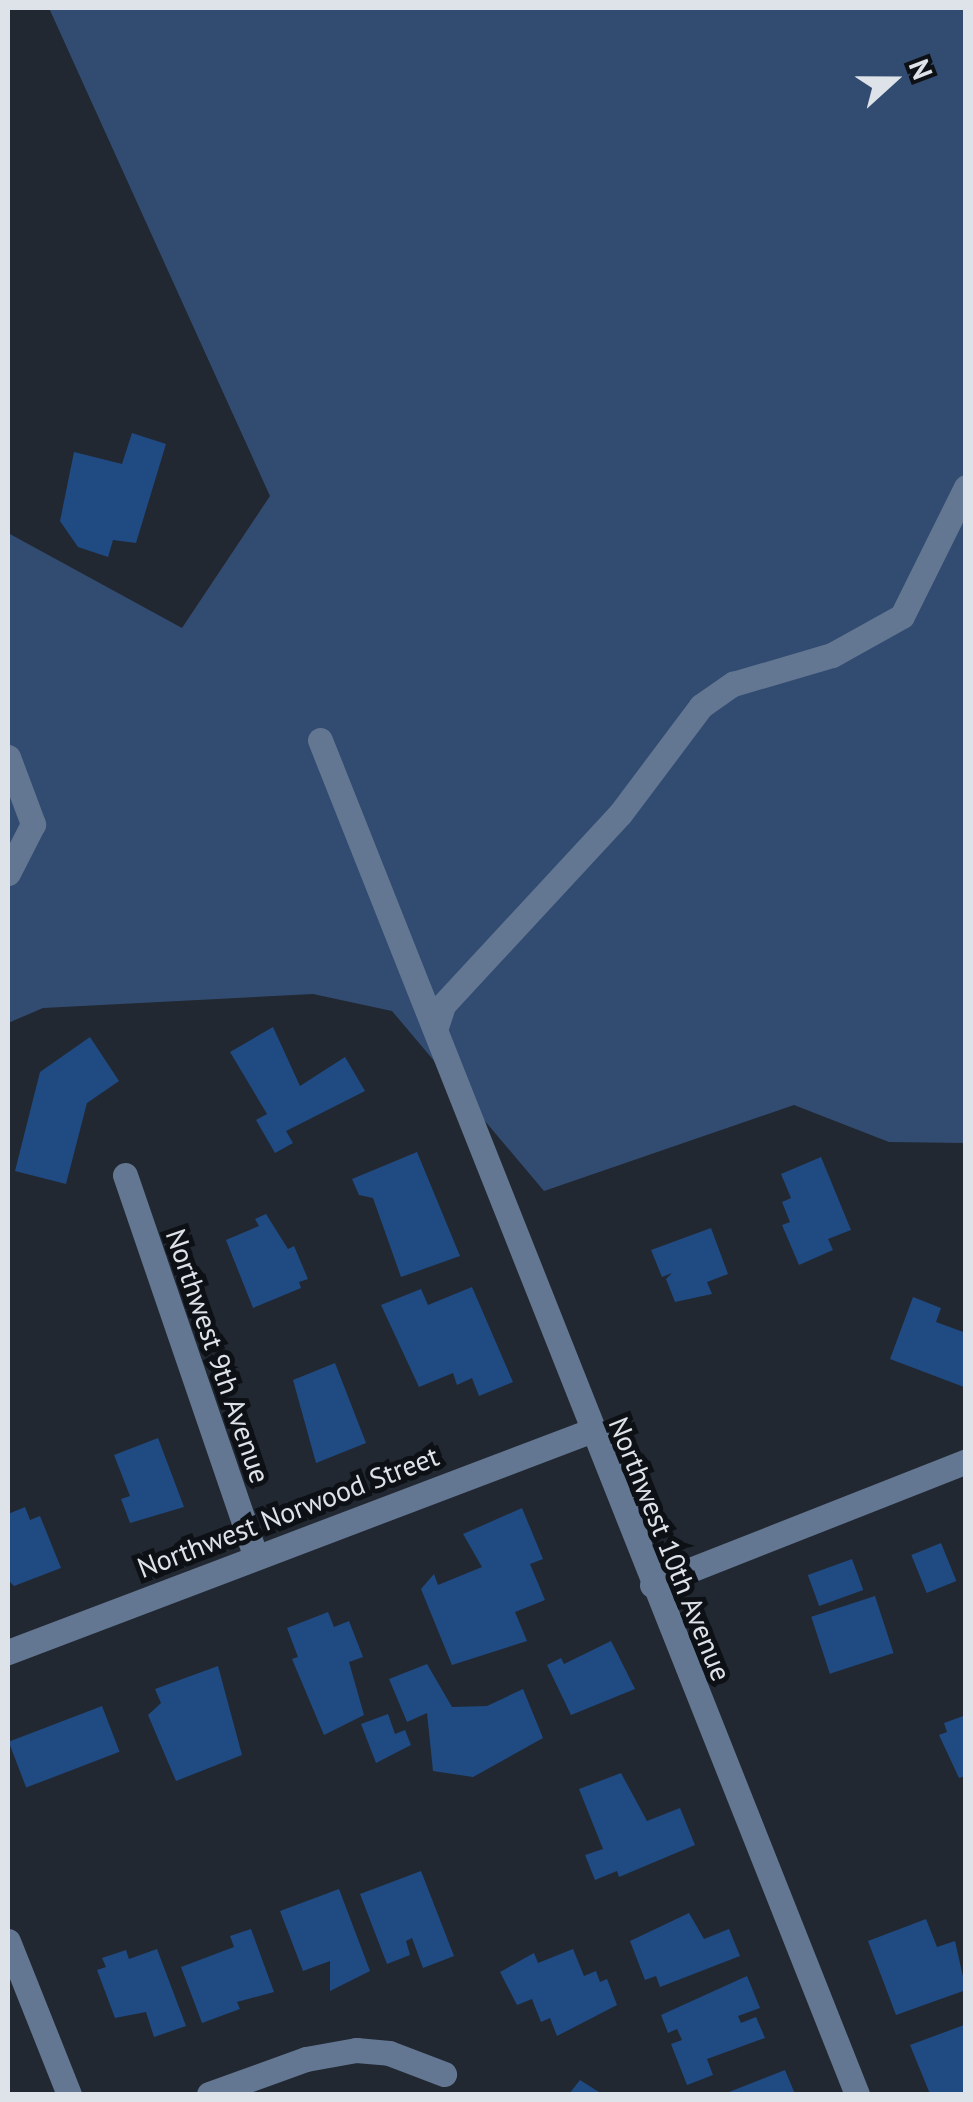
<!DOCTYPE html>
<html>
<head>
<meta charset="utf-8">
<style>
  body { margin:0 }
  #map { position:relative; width:973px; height:2102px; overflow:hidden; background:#212832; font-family:"PT Sans",sans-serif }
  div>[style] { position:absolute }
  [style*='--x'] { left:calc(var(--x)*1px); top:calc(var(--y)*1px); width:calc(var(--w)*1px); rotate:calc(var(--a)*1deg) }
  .green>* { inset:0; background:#324c71 }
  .building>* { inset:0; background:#204a82; transform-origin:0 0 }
  .minor>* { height:25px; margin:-12.5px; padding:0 12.5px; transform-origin:12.5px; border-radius:12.5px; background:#647792 }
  span { translate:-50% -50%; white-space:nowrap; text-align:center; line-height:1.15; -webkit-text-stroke:10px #0d1115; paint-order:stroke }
  .street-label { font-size:28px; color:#dee2e9 }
  .frame { position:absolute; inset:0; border:10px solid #dee2e9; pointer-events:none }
  .north { position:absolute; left:843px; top:30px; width:100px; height:100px; -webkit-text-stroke:8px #0d1115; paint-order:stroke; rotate:69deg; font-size:28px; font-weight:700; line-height:40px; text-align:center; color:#dee2e9 }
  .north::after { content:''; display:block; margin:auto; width:35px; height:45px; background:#dee2e9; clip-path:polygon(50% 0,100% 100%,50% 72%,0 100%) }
</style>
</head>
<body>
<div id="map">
  <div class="green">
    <div style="clip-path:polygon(49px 8px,965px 8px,965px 1143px,889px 1142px,794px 1105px,544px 1191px,392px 1011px,313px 994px,43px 1008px,8px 1023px,8px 533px,182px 628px,270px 496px)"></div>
  </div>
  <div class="building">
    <div style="clip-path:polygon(132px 433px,166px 444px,136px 543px,113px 540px,108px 557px,78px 547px,60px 521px,74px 452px,122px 464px)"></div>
    <div style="clip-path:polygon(273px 1027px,300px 1086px,345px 1057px,365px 1091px,286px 1131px,293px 1143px,275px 1153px,256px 1120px,267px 1114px,230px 1052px)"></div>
    <div style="clip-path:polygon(90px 1037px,119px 1081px,87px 1103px,66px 1184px,15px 1171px,40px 1072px)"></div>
    <div style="clip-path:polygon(417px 1152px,460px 1256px,401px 1277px,373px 1198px,359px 1195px,352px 1179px)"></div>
    <div style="clip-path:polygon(821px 1157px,851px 1230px,828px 1239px,833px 1250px,799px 1265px,782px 1225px,790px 1222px,782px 1202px,791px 1198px,781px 1174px)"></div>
    <div style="clip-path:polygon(266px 1214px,288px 1249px,294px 1246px,308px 1279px,299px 1282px,301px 1288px,253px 1308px,226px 1240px,259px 1226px,255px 1219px)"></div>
    <div style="clip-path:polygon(711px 1228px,728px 1274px,707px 1282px,712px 1294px,675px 1302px,666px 1279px,672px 1273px,662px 1277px,651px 1250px)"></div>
    <div style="clip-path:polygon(472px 1287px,513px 1382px,479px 1396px,472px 1378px,457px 1385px,453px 1373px,419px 1387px,381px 1305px,421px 1289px,428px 1305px)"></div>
    <div style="clip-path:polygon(913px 1297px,941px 1308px,936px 1322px,966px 1333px,964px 1387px,890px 1359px)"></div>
    <div style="clip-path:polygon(335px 1363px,366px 1443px,316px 1463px,293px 1380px)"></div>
    <div style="clip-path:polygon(158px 1438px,184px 1507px,130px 1523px,121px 1499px,130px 1496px,114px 1455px)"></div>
    <div style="clip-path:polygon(25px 1507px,30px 1520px,40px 1516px,61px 1568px,14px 1586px,8px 1580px,8px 1514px)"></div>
    <div style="clip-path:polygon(522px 1508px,543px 1559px,530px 1564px,545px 1600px,515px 1612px,527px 1641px,452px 1665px,421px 1589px,434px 1574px,438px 1585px,482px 1567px,463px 1534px)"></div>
    <div style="left:941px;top:1543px;width:41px;height:32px;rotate:68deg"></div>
    <div style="left:852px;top:1559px;width:33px;height:47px;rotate:70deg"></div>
    <div style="left:875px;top:1596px;width:60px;height:67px;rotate:72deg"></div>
    <div style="clip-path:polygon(328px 1612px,334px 1627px,349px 1621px,363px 1657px,349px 1662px,364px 1715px,324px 1735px,292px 1659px,298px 1657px,287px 1628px)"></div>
    <div style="clip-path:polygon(611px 1641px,635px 1689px,571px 1715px,547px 1665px,561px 1658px,564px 1664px)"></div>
    <div style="clip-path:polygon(427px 1664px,452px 1707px,487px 1706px,523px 1689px,543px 1738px,473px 1777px,433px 1771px,427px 1713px,407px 1722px,389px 1679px)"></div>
    <div style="clip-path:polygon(218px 1666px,242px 1755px,176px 1781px,148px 1715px,161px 1703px,155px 1689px)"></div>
    <div style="left:102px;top:1706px;width:49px;height:100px;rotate:69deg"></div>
    <div style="clip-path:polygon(388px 1714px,395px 1734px,405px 1730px,411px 1745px,376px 1763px,361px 1724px)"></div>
    <div style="clip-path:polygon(966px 1715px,966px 1776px,959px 1778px,939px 1735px,947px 1732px,944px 1723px)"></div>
    <div style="clip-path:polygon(621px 1773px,647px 1821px,680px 1808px,695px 1845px,619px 1877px,617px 1871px,595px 1880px,585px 1855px,603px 1849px,579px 1789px)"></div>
    <div style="clip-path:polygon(421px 1871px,454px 1956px,423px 1968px,412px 1938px,406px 1941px,410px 1955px,387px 1964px,360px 1894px)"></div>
    <div style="clip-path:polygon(339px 1889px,370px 1971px,330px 1991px,330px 1961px,303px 1971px,280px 1911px)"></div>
    <div style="clip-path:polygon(689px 1913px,704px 1939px,729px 1929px,740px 1956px,660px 1987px,656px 1976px,645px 1980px,630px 1941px)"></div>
    <div style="clip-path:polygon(926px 1919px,937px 1947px,955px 1941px,966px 1990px,896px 2015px,868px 1941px)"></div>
    <div style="clip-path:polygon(251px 1929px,274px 1992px,237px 2002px,240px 2009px,202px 2023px,181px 1967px,234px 1947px,230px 1936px)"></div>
    <div style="clip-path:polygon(157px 1949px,186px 2026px,154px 2037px,146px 2012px,115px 2018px,97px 1970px,106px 1967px,102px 1958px,126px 1950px,129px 1959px)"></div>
    <div style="clip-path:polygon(573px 1949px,584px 1976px,596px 1971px,600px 1982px,607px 1979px,617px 2005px,557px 2036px,550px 2018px,541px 2022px,532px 1999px,517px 2005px,500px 1972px,534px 1953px,538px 1963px)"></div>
    <div style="clip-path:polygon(747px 1976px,760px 2008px,738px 2016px,741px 2023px,756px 2017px,765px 2038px,707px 2059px,713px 2075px,687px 2085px,671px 2044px,682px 2040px,677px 2029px,668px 2033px,661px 2015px)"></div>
    <div style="clip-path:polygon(964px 2025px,966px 2092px,930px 2094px,910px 2045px)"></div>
    <div style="clip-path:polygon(785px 2070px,795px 2094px,724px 2094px)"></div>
    <div style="clip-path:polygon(580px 2080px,602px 2094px,569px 2094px)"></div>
  </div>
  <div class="minor">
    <div style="--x:320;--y:740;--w:1457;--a:68.37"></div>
    <div style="--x:8;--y:757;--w:72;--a:69.5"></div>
    <div style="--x:33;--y:824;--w:55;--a:117"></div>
    <div style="--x:437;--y:1024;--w:20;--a:-72"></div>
    <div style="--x:443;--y:1005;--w:260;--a:-47.2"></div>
    <div style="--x:620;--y:814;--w:135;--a:-53.1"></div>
    <div style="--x:701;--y:706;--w:39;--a:-35"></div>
    <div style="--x:733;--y:684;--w:103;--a:-16.3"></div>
    <div style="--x:832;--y:655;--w:80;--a:-29.1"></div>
    <div style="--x:902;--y:616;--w:144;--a:-63.6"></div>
    <div style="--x:125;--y:1175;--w:402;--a:71.1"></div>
    <div style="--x:652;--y:1585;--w:338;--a:-21.5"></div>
    <div style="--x:8;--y:1652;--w:623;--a:-20.79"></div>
    <div style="--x:8;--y:1941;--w:165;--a:68.3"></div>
    <div style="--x:209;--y:2094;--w:103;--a:-19.8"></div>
    <div style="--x:306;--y:2059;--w:51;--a:-10.2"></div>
    <div style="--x:356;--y:2050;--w:33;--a:5"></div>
    <div style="--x:389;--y:2053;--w:59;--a:20.9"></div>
  </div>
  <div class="street-label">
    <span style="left:218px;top:1356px;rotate:71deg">Northwest 9th Avenue</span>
    <span style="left:288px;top:1512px;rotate:-21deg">Northwest Norwood Street</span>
    <span style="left:670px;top:1549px;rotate:68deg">Northwest 10th Avenue</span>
  </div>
  <div class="frame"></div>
  <div class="north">N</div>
</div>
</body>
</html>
